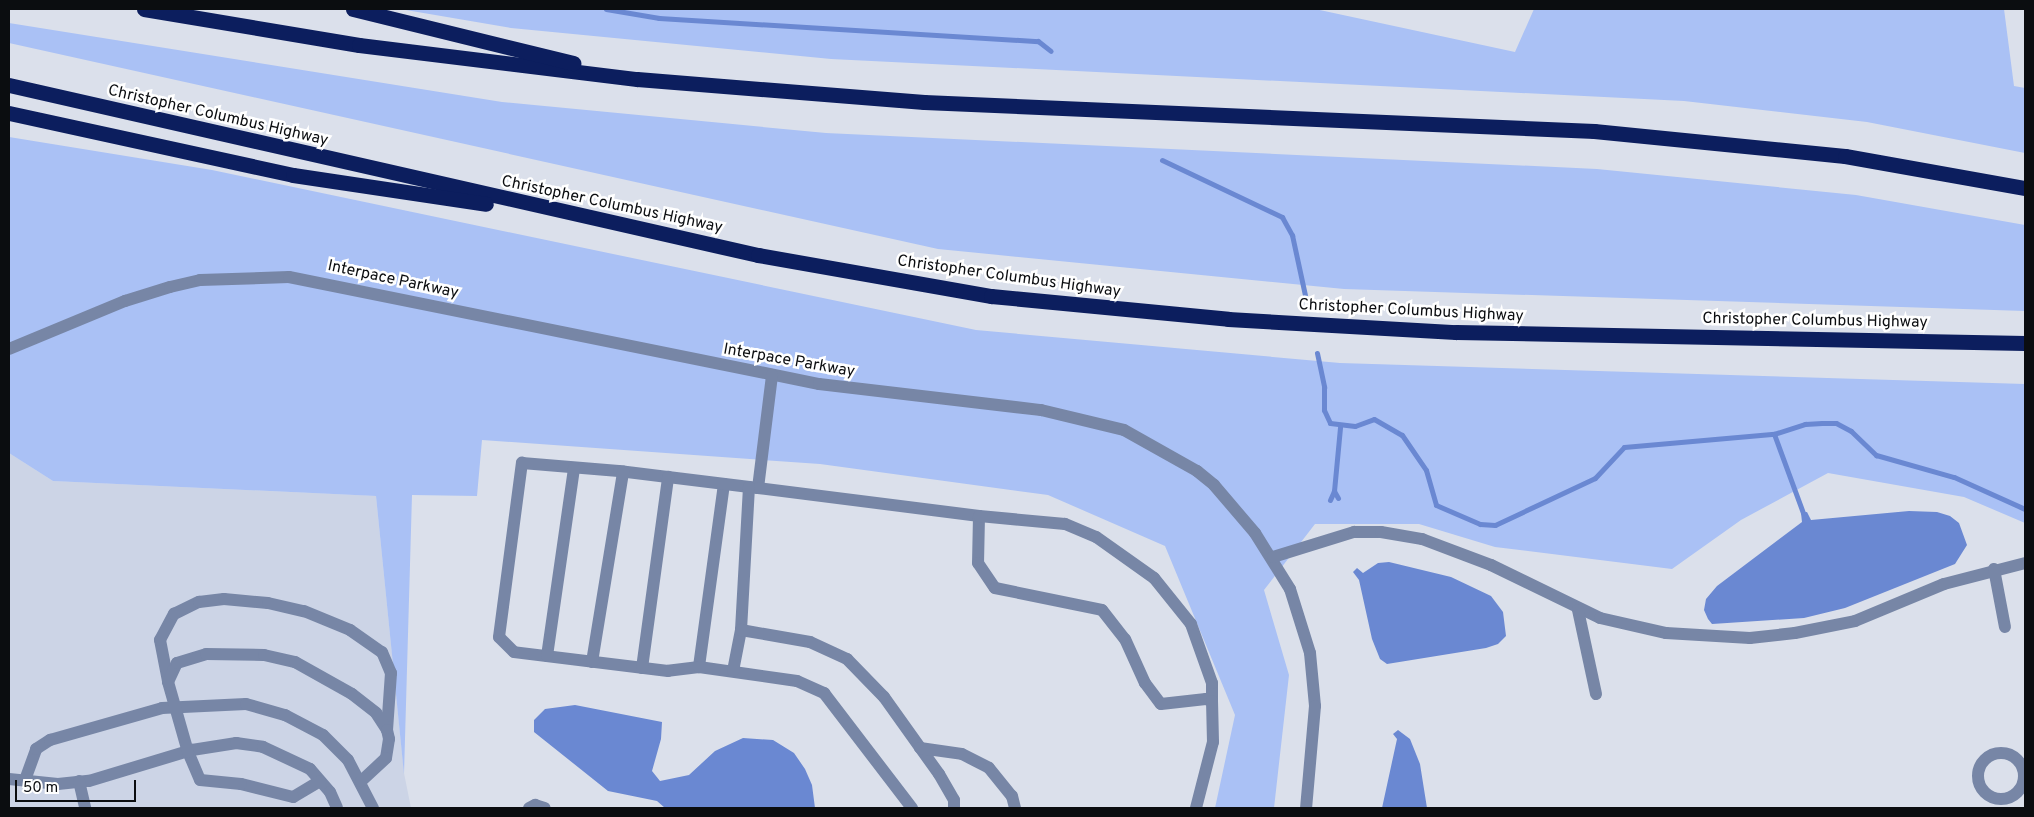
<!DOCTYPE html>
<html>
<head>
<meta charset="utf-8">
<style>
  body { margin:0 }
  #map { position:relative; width:2034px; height:817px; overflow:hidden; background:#dbe0eb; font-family:Overpass,sans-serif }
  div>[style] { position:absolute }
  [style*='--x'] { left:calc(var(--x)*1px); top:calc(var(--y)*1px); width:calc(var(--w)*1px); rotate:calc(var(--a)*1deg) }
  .built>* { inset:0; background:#ccd4e6 }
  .green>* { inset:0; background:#aac1f5 }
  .water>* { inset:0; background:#6a88d2 }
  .stream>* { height:5px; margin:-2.5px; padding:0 2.5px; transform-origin:2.5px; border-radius:2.5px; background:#6a88d2 }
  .minor>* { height:12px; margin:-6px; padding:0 6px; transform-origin:6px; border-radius:6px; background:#7786a6 }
  .minor>.ring { margin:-6px; padding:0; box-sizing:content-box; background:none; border:12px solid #7786a6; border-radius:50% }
  .highway>* { height:15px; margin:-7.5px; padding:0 7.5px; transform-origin:7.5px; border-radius:7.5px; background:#0c1e5e }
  span { translate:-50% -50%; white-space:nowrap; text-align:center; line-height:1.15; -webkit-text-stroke:5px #fff; paint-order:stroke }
  .street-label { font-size:16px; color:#0b0d10 }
  .frame { position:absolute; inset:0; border:10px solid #0b0d10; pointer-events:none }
  .scale { position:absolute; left:15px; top:780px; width:121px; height:22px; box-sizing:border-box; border:2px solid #0b0d10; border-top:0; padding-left:6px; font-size:15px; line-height:18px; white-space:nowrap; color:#0b0d10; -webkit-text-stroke:4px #fff; paint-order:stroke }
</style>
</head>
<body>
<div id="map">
  <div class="built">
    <div style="clip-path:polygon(9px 453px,53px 481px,376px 496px,404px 773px,411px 808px,9px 808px)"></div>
  </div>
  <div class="green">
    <div style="clip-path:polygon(400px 9px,1315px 9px,1515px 52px,1534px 9px,2004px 9px,2014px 86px,2025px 88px,2025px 153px,1867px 122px,1684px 101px,831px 59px,511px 28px)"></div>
    <div style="clip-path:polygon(9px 23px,502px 102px,826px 133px,1597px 169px,1856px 195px,2025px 225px,2025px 311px,1344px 289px,938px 249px,9px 43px)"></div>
    <div style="clip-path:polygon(9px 137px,212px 170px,976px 330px,1340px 363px,2025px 384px,2025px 523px,1964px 497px,1828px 473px,1741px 520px,1672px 569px,1495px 547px,1419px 524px,1315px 524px,1264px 590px,1289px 675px,1274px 808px,1215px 808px,1235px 715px,1165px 546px,1048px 495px,820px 464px,482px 440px,477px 496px,412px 495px,404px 774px,376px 496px,53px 481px,9px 453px)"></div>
  </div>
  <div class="water">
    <div style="clip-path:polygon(1909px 511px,1937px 512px,1950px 516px,1959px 523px,1967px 545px,1955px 564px,1845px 608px,1804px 618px,1712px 624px,1708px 619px,1704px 610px,1706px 599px,1717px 586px,1802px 522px,1801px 513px,1807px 512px,1811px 520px)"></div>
    <div style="clip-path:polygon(1389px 562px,1451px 577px,1491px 596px,1503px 612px,1506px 636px,1498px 644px,1486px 648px,1387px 664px,1380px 659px,1372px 639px,1359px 580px,1353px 572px,1357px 568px,1363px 573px,1378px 563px)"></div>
    <div style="clip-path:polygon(575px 705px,662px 722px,661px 739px,652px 771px,660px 781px,689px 775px,715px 751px,743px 738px,773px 740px,794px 753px,805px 769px,812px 785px,815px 808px,665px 808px,657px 801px,608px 791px,534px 732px,534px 720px,545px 709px)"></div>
    <div style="clip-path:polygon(1398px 730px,1410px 739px,1420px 764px,1427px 808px,1382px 808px,1397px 739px,1393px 734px)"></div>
  </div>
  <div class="stream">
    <div style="--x:606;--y:9;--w:54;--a:9.6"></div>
    <div style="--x:659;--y:18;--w:380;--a:3.5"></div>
    <div style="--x:1038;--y:41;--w:16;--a:38"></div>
    <div style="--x:1162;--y:160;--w:133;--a:25.4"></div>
    <div style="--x:1282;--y:217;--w:21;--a:61"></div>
    <div style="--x:1292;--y:235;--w:61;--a:77.8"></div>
    <div style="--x:1317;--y:353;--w:35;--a:78"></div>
    <div style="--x:1324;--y:387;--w:23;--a:90"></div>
    <div style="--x:1324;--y:410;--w:14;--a:65"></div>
    <div style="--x:1330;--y:423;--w:25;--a:7"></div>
    <div style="--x:1355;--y:426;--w:20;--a:-20"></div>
    <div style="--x:1374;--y:419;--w:32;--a:30"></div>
    <div style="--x:1402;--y:435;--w:42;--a:55.6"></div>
    <div style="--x:1426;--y:470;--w:36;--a:74"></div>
    <div style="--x:1436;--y:505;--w:48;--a:23.4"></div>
    <div style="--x:1480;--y:524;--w:15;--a:4"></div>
    <div style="--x:1495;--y:525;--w:110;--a:-25.2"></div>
    <div style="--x:1595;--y:478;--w:42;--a:-46.9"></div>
    <div style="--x:1624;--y:447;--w:151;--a:-5"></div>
    <div style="--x:1774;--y:434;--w:33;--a:-18"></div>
    <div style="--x:1805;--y:424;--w:17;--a:-3"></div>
    <div style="--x:1822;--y:423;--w:14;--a:0"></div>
    <div style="--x:1836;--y:423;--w:17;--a:28"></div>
    <div style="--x:1851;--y:431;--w:35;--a:44"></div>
    <div style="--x:1876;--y:455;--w:81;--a:15.8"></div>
    <div style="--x:1954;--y:477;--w:78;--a:24.3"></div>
    <div style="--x:1774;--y:434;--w:84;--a:69.8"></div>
    <div style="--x:1338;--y:498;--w:8;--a:-120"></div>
    <div style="--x:1334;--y:491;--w:64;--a:-84.6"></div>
    <div style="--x:1330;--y:500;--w:10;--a:-66"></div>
  </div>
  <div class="minor">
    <div style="--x:9;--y:349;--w:126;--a:-22.5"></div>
    <div style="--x:125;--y:301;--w:47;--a:-17.3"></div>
    <div style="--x:170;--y:287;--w:31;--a:-13"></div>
    <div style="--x:200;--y:280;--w:89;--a:-1.9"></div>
    <div style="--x:289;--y:277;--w:541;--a:11.41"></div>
    <div style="--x:819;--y:384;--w:224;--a:6.7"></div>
    <div style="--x:1041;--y:410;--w:85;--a:13.5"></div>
    <div style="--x:1124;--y:430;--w:84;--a:29.3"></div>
    <div style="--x:1197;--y:471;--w:22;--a:39"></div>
    <div style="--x:1214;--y:485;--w:63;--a:49.5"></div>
    <div style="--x:1255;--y:533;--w:66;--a:58"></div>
    <div style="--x:1290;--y:589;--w:67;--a:72.6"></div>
    <div style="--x:1310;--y:653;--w:53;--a:84.6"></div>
    <div style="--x:1315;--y:706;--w:102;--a:95"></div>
    <div style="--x:724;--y:484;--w:185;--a:97.8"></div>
    <div style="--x:699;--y:667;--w:31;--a:173"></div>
    <div style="--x:668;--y:671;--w:155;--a:-173"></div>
    <div style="--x:514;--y:652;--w:21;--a:-135"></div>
    <div style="--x:499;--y:637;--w:176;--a:-82.5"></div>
    <div style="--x:522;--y:463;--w:97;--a:4.7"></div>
    <div style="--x:619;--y:471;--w:49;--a:7"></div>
    <div style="--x:668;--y:477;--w:82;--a:7"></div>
    <div style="--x:749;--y:487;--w:9;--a:6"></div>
    <div style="--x:758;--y:488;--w:114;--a:-82.9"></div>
    <div style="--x:758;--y:488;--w:223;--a:7.2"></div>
    <div style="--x:979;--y:516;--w:47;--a:91.2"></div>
    <div style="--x:978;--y:563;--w:30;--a:56"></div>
    <div style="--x:995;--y:588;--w:109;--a:11.6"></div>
    <div style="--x:1102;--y:610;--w:37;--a:52"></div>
    <div style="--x:1125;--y:639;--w:48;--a:65.6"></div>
    <div style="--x:1145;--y:683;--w:26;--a:53"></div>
    <div style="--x:1161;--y:704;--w:45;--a:-6.3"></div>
    <div style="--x:1206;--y:699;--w:6;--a:18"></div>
    <div style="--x:1212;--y:701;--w:18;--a:-90"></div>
    <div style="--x:1212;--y:683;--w:63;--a:-109.6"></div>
    <div style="--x:1191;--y:624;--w:59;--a:-128.8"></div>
    <div style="--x:1154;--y:578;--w:71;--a:-144.7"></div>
    <div style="--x:1096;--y:537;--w:34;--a:-157"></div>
    <div style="--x:1065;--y:524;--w:86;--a:-174.7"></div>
    <div style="--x:1273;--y:557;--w:85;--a:-17.2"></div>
    <div style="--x:1354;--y:532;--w:27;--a:0"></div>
    <div style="--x:1381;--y:532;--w:42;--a:9.7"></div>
    <div style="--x:1422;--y:539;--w:74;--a:20.6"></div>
    <div style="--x:1491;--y:565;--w:121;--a:25.9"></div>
    <div style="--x:1600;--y:618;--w:68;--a:12.8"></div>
    <div style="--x:1666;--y:633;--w:84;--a:3.4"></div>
    <div style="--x:1750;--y:638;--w:45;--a:-6.3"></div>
    <div style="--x:1795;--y:633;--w:61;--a:-11.3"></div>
    <div style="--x:1855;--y:621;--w:96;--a:-22.6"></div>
    <div style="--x:1944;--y:584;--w:84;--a:-14.5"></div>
    <div style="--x:1994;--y:569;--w:59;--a:79.3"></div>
    <div style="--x:1578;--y:610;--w:86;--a:77.9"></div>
    <div style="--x:741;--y:630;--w:143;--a:-86.8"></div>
    <div style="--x:547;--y:656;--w:190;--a:-81.8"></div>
    <div style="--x:592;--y:662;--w:193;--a:-80.7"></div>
    <div style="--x:699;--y:667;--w:99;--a:8.1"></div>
    <div style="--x:797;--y:681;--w:30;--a:24"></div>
    <div style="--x:824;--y:693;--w:145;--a:52.6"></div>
    <div style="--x:642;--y:668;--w:193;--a:-82.2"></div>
    <div style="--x:733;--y:671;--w:42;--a:-79"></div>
    <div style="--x:741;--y:630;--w:70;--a:9.9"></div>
    <div style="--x:810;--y:642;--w:41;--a:24.7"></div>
    <div style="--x:847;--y:659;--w:53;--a:45.8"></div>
    <div style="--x:884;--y:697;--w:95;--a:54.5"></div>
    <div style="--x:939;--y:774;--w:30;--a:60"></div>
    <div style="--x:954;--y:800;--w:8;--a:90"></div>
    <div style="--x:168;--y:681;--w:42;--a:-101"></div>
    <div style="--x:160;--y:640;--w:30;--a:-62"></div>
    <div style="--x:174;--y:614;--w:28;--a:-26"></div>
    <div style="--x:199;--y:602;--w:25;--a:-7"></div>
    <div style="--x:224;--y:599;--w:44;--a:5.2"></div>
    <div style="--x:268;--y:603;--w:37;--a:13"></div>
    <div style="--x:304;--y:611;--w:50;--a:22.4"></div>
    <div style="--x:350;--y:630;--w:39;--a:35"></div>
    <div style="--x:382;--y:652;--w:23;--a:67"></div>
    <div style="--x:391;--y:673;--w:57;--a:94"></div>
    <div style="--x:920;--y:748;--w:42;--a:8.1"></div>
    <div style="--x:962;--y:754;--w:30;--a:27"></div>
    <div style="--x:989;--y:768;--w:36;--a:51"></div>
    <div style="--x:1012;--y:796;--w:12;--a:76"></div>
    <div class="ring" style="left:1978px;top:753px;width:34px;height:34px"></div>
    <div style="--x:9;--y:779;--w:49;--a:5.8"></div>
    <div style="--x:58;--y:784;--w:31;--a:-6"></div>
    <div style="--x:89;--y:781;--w:108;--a:-16.8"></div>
    <div style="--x:192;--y:750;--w:45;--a:-9"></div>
    <div style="--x:236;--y:743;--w:27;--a:8"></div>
    <div style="--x:263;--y:747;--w:52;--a:25.1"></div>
    <div style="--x:310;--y:769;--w:30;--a:49"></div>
    <div style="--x:330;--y:792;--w:17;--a:66"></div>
    <div style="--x:25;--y:780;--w:33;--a:-70"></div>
    <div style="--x:36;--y:749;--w:17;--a:-33"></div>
    <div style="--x:50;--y:740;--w:116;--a:-15.9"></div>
    <div style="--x:162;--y:708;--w:84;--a:-2.7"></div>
    <div style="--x:246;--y:704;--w:41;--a:15.8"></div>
    <div style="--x:285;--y:715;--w:43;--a:27.8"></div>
    <div style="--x:323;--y:735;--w:35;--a:45"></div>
    <div style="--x:348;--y:760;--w:54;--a:62.5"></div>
    <div style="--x:79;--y:781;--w:28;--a:77"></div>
    <div style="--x:320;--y:781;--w:31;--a:149"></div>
    <div style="--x:293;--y:797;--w:54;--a:-166"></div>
    <div style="--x:241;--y:784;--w:41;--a:-174.4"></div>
    <div style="--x:200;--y:780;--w:30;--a:-113"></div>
    <div style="--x:188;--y:752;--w:73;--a:-105.9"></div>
    <div style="--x:168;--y:682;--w:21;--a:-65"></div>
    <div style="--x:177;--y:663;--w:30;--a:-17"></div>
    <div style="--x:206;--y:654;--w:58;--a:1"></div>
    <div style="--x:264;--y:655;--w:32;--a:13"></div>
    <div style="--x:295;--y:662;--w:65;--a:29.3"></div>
    <div style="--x:352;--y:694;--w:31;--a:38"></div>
    <div style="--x:376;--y:713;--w:20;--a:57"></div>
    <div style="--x:387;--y:730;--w:9;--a:77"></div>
    <div style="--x:389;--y:739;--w:19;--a:99"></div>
    <div style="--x:386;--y:758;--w:34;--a:137"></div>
    <div style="--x:529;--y:808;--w:7;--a:-27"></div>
    <div style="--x:535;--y:805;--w:10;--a:17"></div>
    <div style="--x:1196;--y:808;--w:68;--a:-75.6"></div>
    <div style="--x:1213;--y:742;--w:41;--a:-91.4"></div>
  </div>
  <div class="highway">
    <div style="--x:144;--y:9;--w:218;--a:9.5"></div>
    <div style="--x:359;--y:45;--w:280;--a:7"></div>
    <div style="--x:637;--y:79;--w:288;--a:4.6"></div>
    <div style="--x:924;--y:102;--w:671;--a:2.48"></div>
    <div style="--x:1594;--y:131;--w:252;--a:5.7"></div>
    <div style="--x:1845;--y:156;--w:183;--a:10.1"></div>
    <div style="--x:353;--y:9;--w:227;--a:13.8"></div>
    <div style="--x:9;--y:85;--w:768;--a:12.79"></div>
    <div style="--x:758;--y:255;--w:237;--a:10"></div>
    <div style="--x:991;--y:296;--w:238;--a:5.5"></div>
    <div style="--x:1228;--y:319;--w:228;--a:3.3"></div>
    <div style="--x:1456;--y:332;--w:569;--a:1.11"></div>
    <div style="--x:9;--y:113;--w:291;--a:12.3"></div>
    <div style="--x:293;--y:175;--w:195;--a:8.5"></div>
  </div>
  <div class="street-label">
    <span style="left:218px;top:116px;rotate:13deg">Christopher Columbus Highway</span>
    <span style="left:612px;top:205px;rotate:12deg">Christopher Columbus Highway</span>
    <span style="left:1009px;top:277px;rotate:8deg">Christopher Columbus Highway</span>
    <span style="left:393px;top:280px;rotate:12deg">Interpace Parkway</span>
    <span style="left:1411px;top:311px;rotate:3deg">Christopher Columbus Highway</span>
    <span style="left:1815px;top:321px;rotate:1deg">Christopher Columbus Highway</span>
    <span style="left:789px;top:361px;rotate:10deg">Interpace Parkway</span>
  </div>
  <div class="frame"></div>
  <div class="scale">50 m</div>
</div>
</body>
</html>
